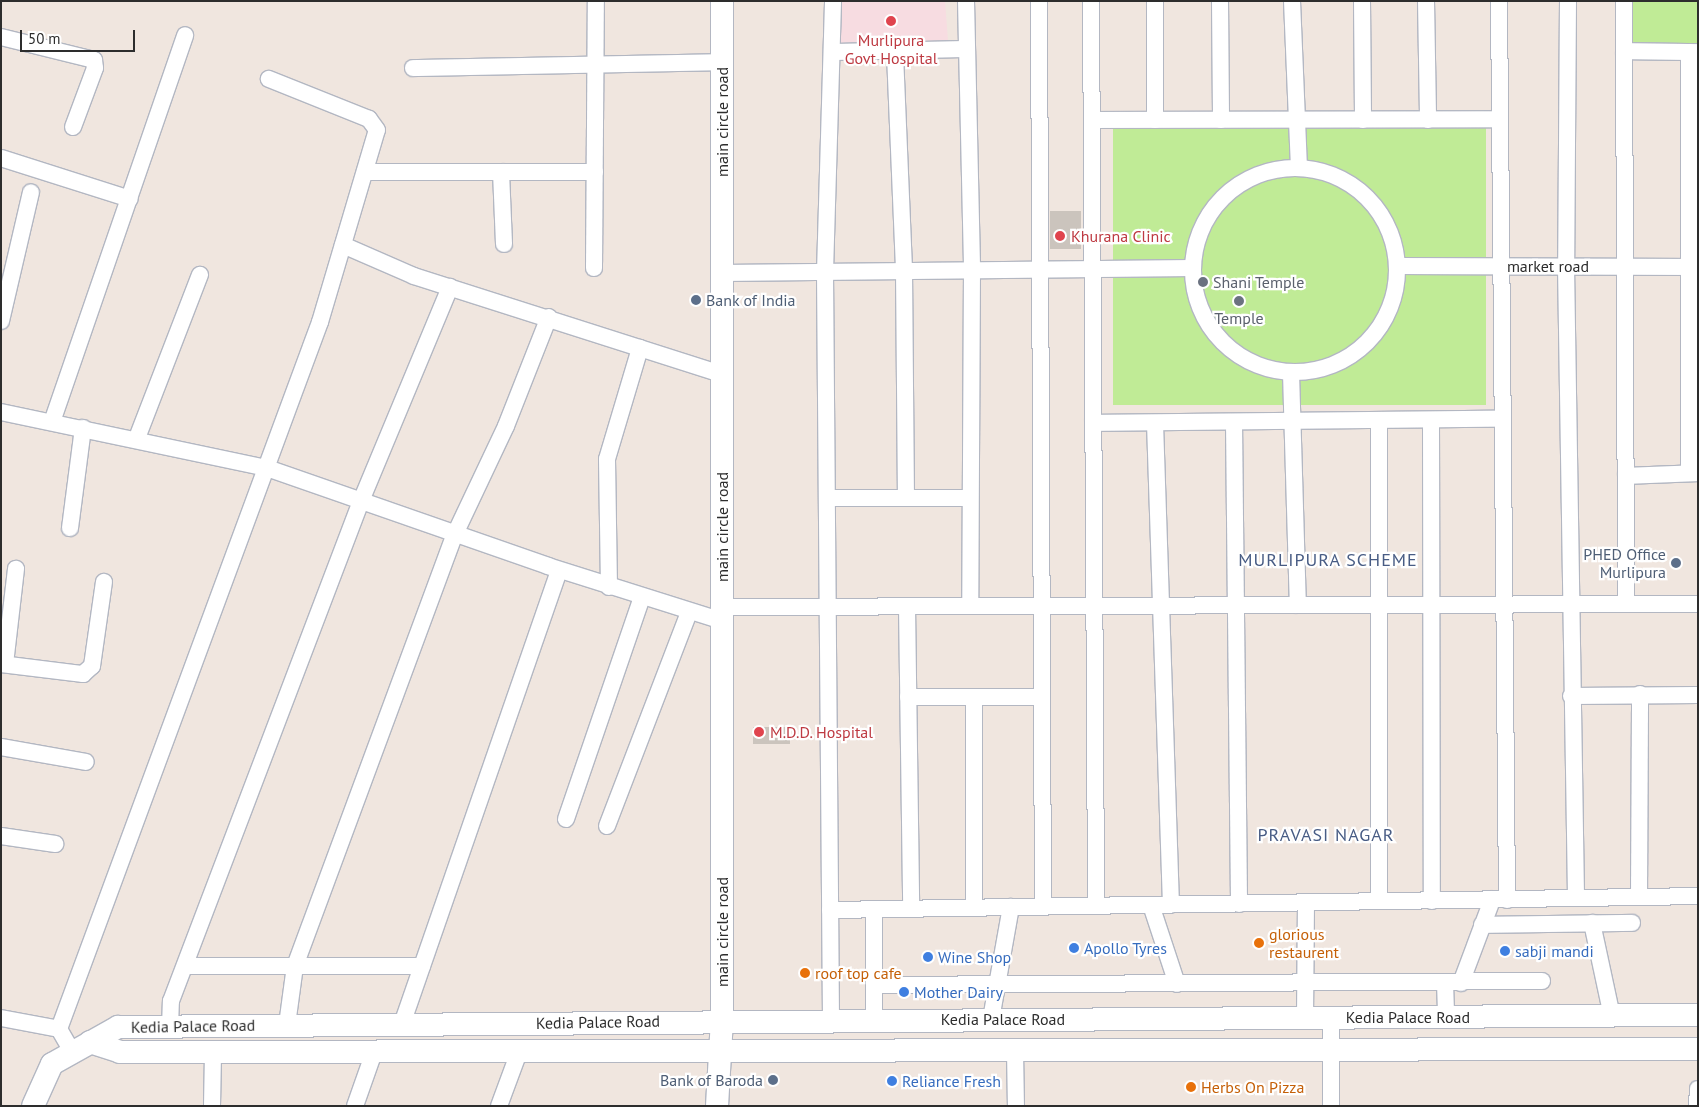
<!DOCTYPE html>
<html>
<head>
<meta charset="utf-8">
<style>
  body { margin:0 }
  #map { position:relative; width:1699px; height:1107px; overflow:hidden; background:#f0e6df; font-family:"PT Sans",sans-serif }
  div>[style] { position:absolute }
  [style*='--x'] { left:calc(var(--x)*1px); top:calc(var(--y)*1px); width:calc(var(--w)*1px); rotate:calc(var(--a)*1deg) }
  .medical>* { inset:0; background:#f7dce1 }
  .green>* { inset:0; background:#c0eb96; transform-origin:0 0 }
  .building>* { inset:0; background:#cbc4bd; transform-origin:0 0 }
  .roads { filter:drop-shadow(1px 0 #b3b7c2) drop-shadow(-1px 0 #b3b7c2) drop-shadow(0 1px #b3b7c2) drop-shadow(0 -1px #b3b7c2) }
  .street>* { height:16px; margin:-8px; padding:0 8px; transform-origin:8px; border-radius:8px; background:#fff }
  .street>.ring { margin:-8px; padding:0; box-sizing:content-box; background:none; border:16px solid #fff; border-radius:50% }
  .secondary>* { height:22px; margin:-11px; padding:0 11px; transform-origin:11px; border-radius:11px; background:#fff }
  .dots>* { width:14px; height:14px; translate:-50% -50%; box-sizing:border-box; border:2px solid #fff; border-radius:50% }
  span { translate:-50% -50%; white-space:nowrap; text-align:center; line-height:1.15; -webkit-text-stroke:4.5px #fff; paint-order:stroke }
  .health-label { font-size:16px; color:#be3a42 }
  .left { translate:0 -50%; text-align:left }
  .street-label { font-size:16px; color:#2d2d2d }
  .worship-label { font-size:16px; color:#5b616d }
  .service-label { font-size:16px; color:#4e5e75 }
  .right { translate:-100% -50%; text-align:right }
  .food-label { font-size:16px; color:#c56008 }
  .shop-label { font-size:16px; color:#366cbe }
  .neighbourhood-label { font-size:18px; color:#485c84; letter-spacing:1px }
  .frame { position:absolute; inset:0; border:2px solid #2d2d2d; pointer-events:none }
  .scale { position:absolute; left:20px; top:30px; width:115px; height:22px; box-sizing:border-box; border:2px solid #2d2d2d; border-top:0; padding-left:6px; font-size:15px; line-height:18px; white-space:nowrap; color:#2d2d2d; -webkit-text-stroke:4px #fff; paint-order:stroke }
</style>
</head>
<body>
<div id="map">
  <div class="medical">
    <div style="clip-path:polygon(835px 1px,945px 1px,948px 41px,835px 49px)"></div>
  </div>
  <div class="green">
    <div style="left:1632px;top:1px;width:66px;height:42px"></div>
    <div style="left:1113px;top:127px;width:373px;height:278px"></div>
  </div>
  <div class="building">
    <div style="left:1050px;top:211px;width:31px;height:38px"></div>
    <div style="left:790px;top:727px;width:17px;height:37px;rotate:90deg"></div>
  </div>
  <div class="roads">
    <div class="street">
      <div style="--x:966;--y:1;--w:269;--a:88.7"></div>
      <div style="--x:972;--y:270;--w:336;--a:90.3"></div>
      <div style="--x:1039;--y:1;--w:906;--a:89.75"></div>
      <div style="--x:1091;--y:1;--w:905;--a:89.68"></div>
      <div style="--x:1155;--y:1;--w:119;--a:90"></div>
      <div style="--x:1220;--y:1;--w:119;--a:89.5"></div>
      <div style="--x:1292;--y:1;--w:167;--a:87.6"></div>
      <div style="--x:1362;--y:1;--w:119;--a:89.5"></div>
      <div style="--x:1426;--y:1;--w:119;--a:89"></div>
      <div style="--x:1499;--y:1;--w:899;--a:89.49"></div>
      <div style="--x:1568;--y:1;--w:265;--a:90.4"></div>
      <div style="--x:1566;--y:266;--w:632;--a:89.09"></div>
      <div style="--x:1624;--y:1;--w:603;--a:89.81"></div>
      <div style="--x:1;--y:37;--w:96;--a:13.9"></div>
      <div style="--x:94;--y:60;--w:8;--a:83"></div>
      <div style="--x:95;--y:68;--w:63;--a:110.4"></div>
      <div style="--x:1624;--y:51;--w:74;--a:0.8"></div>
      <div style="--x:832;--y:52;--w:135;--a:-1.3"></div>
      <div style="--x:1689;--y:52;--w:421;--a:90"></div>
      <div style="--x:895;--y:54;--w:217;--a:87.6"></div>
      <div style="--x:904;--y:271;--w:227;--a:89.5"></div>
      <div style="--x:413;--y:68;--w:309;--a:-1.1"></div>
      <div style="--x:1092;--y:120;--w:408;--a:-0.1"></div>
      <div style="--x:1;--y:158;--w:135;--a:17.6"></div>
      <div class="ring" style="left:1193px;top:168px;width:188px;height:188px"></div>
      <div style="--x:365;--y:172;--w:230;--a:0"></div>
      <div style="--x:501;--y:172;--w:72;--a:87.6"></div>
      <div style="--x:343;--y:245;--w:77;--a:23.6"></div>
      <div style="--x:414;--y:276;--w:323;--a:17.7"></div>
      <div style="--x:1398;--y:266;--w:300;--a:0.2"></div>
      <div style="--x:594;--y:268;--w:267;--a:-89.6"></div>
      <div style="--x:722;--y:273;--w:471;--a:-0.6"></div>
      <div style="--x:1;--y:321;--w:132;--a:-76.9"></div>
      <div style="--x:1291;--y:373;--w:232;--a:88.3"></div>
      <div style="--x:1;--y:412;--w:272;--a:11.9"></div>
      <div style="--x:267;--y:468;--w:298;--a:19.2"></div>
      <div style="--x:548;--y:566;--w:182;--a:17.5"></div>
      <div style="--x:1431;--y:420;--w:481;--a:89.9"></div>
      <div style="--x:52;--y:422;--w:409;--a:-71"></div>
      <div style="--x:1234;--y:422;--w:482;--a:89.4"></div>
      <div style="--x:1093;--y:423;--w:410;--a:-0.6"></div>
      <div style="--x:1155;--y:423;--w:482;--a:88.1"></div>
      <div style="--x:137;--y:438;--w:175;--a:-68.9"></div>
      <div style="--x:1626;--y:476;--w:72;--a:-2.4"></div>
      <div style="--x:827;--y:498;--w:143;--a:0"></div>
      <div style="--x:70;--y:528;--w:101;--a:-82.6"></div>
      <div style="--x:609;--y:587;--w:128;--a:-90.9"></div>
      <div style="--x:607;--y:459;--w:116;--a:-73.4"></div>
      <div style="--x:907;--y:606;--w:303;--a:89.2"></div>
      <div style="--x:722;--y:607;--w:976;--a:-0.18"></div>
      <div style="--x:1;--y:664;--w:83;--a:7"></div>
      <div style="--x:83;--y:674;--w:12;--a:-42"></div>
      <div style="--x:92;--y:666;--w:85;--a:-81.9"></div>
      <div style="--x:5;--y:664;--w:96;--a:-83.4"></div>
      <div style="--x:1571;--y:696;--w:127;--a:-0.5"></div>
      <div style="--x:908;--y:697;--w:134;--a:0"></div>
      <div style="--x:974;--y:697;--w:211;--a:90"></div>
      <div style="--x:1;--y:747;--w:86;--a:10"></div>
      <div style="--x:566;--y:819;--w:235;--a:-71.1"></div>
      <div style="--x:607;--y:826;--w:229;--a:-69"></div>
      <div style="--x:1;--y:836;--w:55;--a:8.4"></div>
      <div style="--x:1639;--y:897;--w:203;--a:-89.7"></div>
      <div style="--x:1379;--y:901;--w:480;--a:-90"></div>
      <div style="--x:1151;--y:905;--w:83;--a:71.8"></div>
      <div style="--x:830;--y:910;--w:868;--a:-0.92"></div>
      <div style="--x:1592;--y:923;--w:95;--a:77.9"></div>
      <div style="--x:1482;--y:925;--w:150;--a:-0.8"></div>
      <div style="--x:185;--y:966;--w:237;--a:0"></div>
      <div style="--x:1445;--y:983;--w:33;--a:88"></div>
      <div style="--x:1461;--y:983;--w:89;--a:-69.5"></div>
      <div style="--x:874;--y:985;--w:668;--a:-0.34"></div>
      <div style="--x:1305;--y:1017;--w:114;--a:-89.5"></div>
      <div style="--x:1;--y:1018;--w:59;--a:10.7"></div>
      <div style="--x:59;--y:1029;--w:24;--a:60"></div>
      <div style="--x:991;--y:1019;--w:114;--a:-79.9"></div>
      <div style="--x:831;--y:1020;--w:748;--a:-90.46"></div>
      <div style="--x:825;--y:272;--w:271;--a:-88.3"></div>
      <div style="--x:874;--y:1020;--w:110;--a:-90"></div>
      <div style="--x:402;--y:1024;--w:480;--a:-70.9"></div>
      <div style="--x:287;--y:1025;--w:60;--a:-82.3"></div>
      <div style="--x:295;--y:966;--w:461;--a:-69.7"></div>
      <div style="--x:455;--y:534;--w:119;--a:-64.7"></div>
      <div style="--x:506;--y:426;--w:117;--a:-68.5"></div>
      <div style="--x:170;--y:1027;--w:26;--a:-88"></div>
      <div style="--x:171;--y:1001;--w:535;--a:-69.19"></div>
      <div style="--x:361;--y:501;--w:232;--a:-67.4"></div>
      <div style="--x:59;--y:1029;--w:754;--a:-69.74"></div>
      <div style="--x:320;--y:322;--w:200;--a:-73.5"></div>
      <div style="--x:377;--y:130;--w:14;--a:-126"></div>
      <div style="--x:369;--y:119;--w:108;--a:-158.2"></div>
      <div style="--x:1015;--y:1051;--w:55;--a:89"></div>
      <div style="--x:212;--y:1106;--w:54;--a:-88.9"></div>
      <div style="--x:355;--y:1106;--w:57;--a:-70.6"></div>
      <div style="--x:499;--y:1106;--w:58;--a:-69.7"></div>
      <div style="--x:1331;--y:1106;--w:89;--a:-90"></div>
      <div style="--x:1697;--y:1106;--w:17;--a:-87"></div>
    </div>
    <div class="secondary">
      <div style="--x:90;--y:1042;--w:32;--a:18"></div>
      <div style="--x:120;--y:1052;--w:1578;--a:-0.11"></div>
      <div style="--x:33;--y:1106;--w:46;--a:-65.7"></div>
      <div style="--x:52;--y:1064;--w:76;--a:-29.3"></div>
      <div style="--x:118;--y:1027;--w:1580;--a:-0.44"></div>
      <div style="--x:717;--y:1106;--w:86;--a:-86.7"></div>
      <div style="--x:722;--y:1020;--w:1019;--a:-90"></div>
    </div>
  </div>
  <div class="dots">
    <div style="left:891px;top:21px;background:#e0444e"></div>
    <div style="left:1060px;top:236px;background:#e0444e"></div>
    <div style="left:1203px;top:282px;background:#6b7280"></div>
    <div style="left:696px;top:300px;background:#5c6f8a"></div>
    <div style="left:1239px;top:301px;background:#6b7280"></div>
    <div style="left:1676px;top:563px;background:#5c6f8a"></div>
    <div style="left:759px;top:732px;background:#e0444e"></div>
    <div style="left:1259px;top:943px;background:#e8710a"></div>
    <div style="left:1074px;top:948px;background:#3f7fe0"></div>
    <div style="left:1505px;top:951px;background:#3f7fe0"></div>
    <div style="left:928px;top:957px;background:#3f7fe0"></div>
    <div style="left:805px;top:973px;background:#e8710a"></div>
    <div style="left:904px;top:992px;background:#3f7fe0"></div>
    <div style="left:773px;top:1080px;background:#5c6f8a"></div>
    <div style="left:892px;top:1081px;background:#3f7fe0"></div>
    <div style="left:1191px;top:1087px;background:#e8710a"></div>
  </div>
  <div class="health-label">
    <span style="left:891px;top:49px">Murlipura<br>Govt Hospital</span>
    <span class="left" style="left:1071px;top:236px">Khurana Clinic</span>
    <span class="left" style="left:770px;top:732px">M.D.D. Hospital</span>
  </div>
  <div class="street-label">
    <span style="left:722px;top:122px;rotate:-90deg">main circle road</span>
    <span style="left:1548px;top:266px">market road</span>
    <span style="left:722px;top:527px;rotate:-90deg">main circle road</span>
    <span style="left:722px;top:932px;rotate:-90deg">main circle road</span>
    <span style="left:1408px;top:1017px">Kedia Palace Road</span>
    <span style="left:1003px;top:1019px">Kedia Palace Road</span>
    <span style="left:598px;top:1022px;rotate:-1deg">Kedia Palace Road</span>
    <span style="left:193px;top:1026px;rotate:-1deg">Kedia Palace Road</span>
  </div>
  <div class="worship-label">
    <span class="left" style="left:1213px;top:282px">Shani Temple</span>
    <span style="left:1239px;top:318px">Temple</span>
  </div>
  <div class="service-label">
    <span class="left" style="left:706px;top:300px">Bank of India</span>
    <span class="right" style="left:1666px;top:563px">PHED Office<br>Murlipura</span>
    <span class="right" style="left:763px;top:1080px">Bank of Baroda</span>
  </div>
  <div class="food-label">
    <span class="left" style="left:1269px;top:943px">glorious<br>restaurent</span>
    <span class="left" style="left:815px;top:973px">roof top cafe</span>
    <span class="left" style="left:1201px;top:1087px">Herbs On Pizza</span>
  </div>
  <div class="shop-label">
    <span class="left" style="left:1084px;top:948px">Apollo Tyres</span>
    <span class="left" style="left:1515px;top:951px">sabji mandi</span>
    <span class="left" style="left:938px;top:957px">Wine Shop</span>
    <span class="left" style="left:914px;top:992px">Mother Dairy</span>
    <span class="left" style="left:902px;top:1081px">Reliance Fresh</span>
  </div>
  <div class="neighbourhood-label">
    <span style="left:1328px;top:560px">MURLIPURA SCHEME</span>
    <span style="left:1326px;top:835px">PRAVASI NAGAR</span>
  </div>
  <div class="frame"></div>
  <div class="scale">50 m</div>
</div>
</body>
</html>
